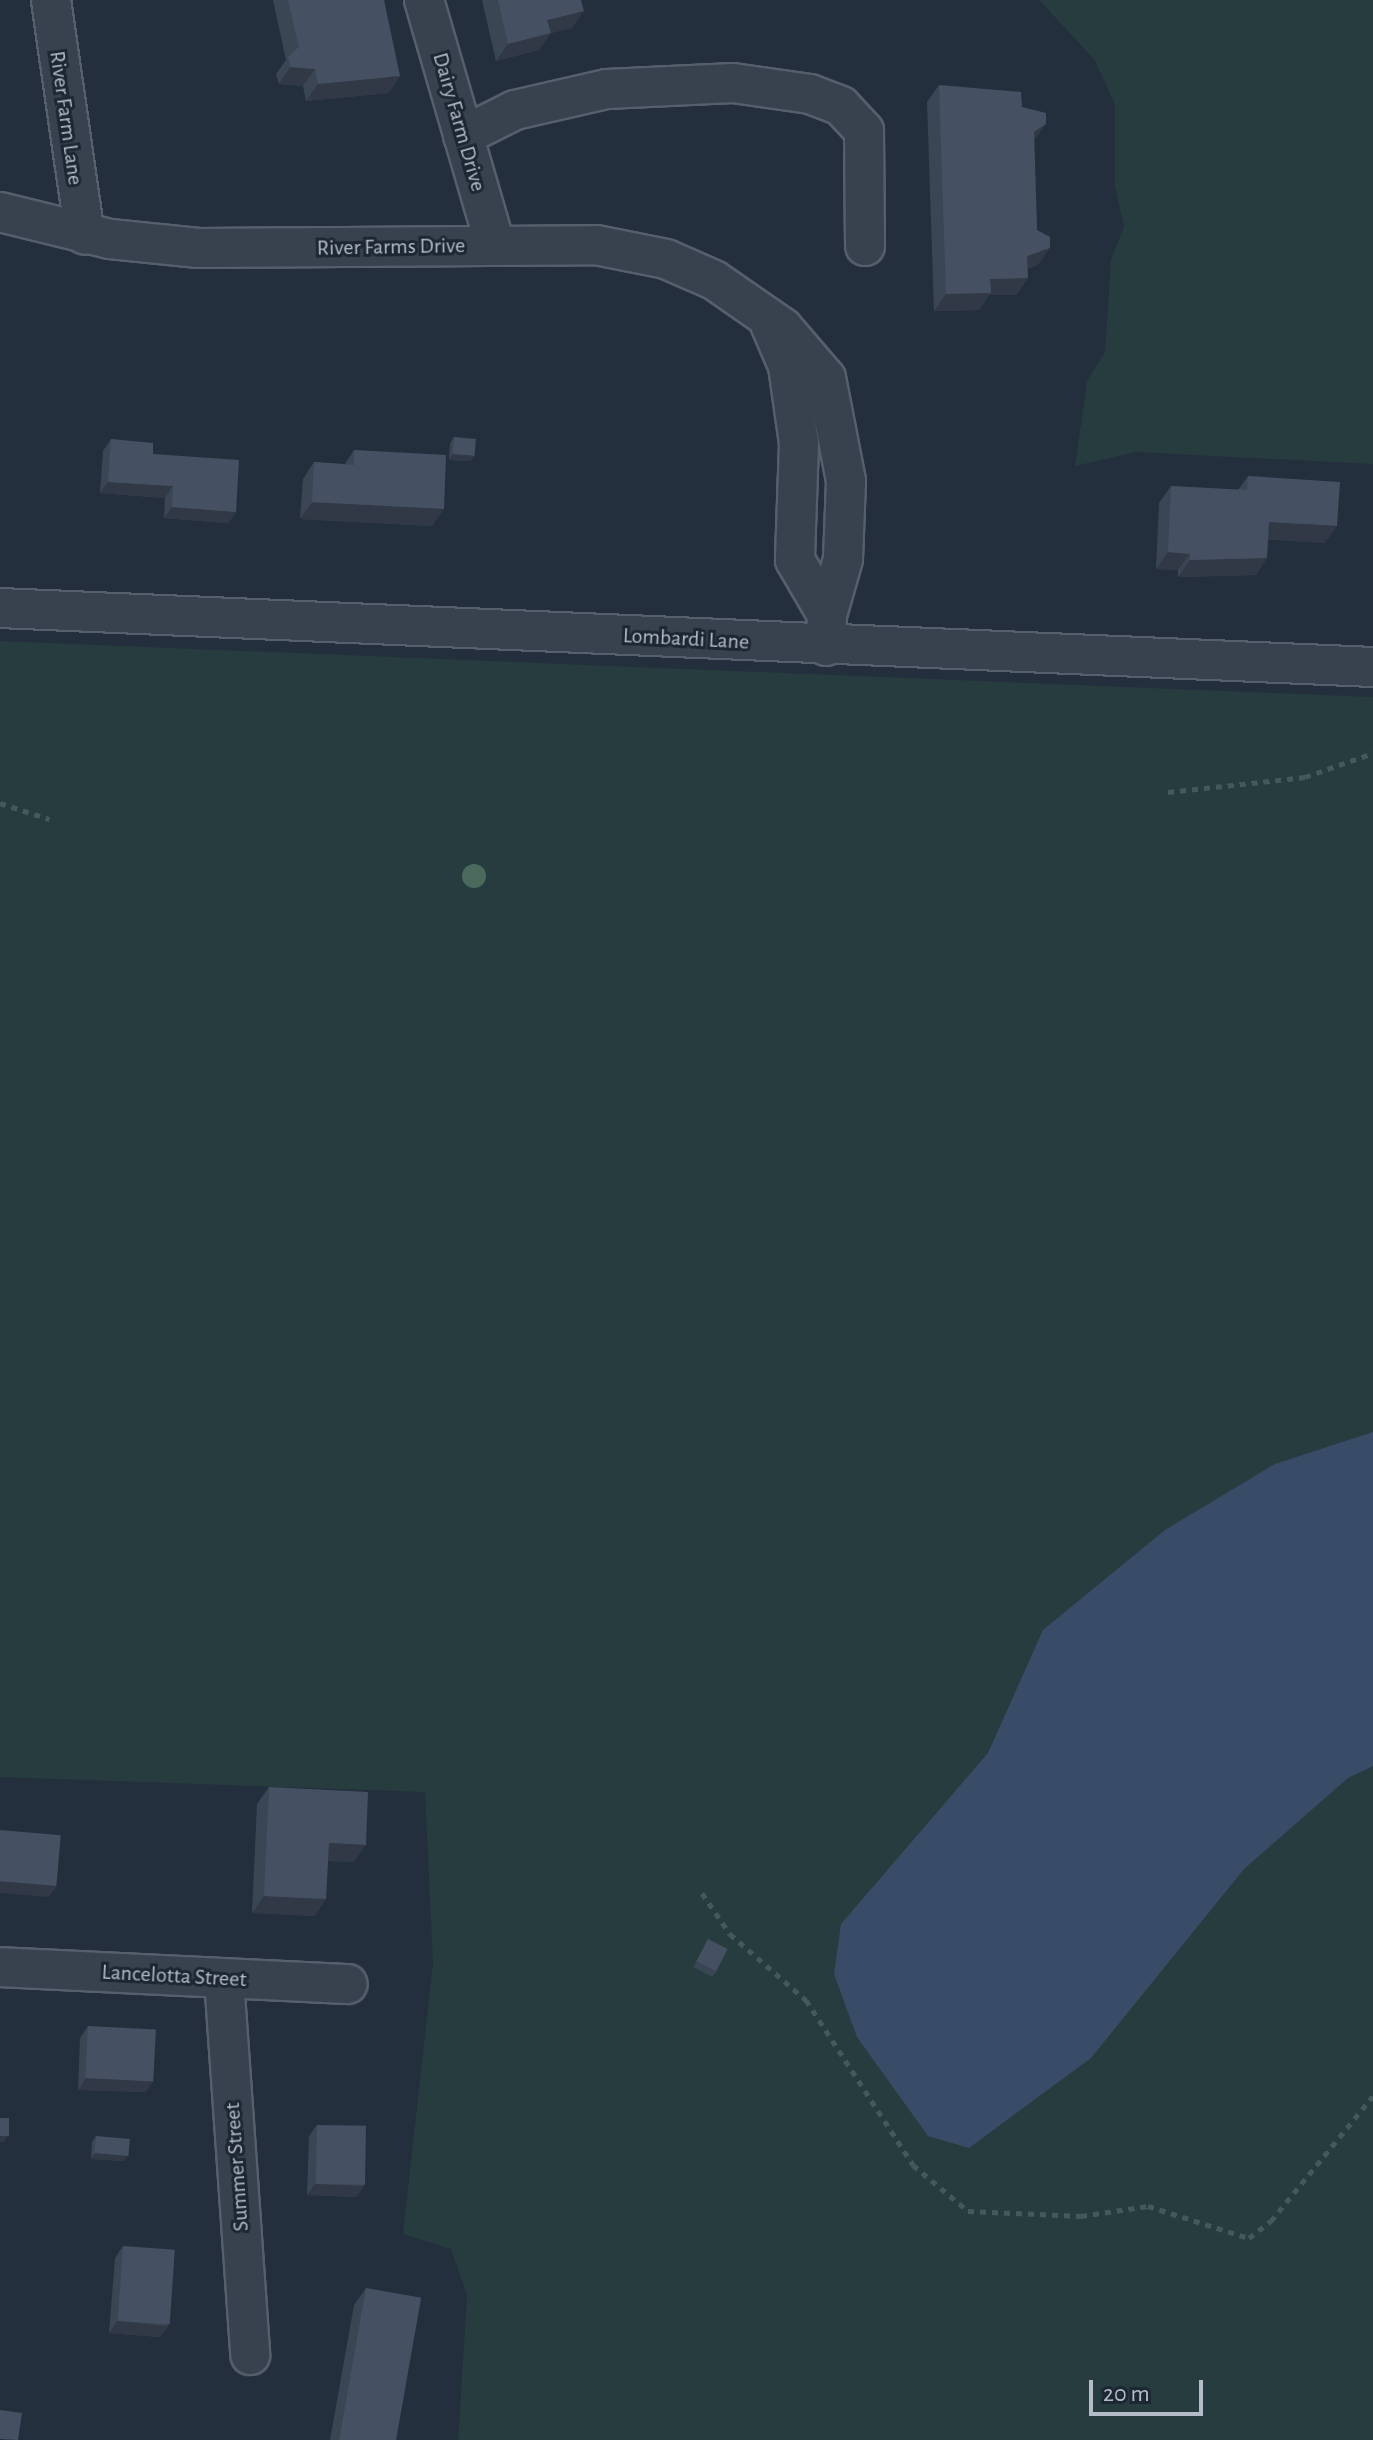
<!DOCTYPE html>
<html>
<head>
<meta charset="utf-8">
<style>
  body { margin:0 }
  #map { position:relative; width:1373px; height:2440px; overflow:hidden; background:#242f3e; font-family:"Alegreya Sans",sans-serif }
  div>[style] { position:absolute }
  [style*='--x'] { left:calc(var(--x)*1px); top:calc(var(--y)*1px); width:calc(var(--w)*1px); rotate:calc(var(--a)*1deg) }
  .green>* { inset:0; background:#263c3f }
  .water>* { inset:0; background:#394c67 }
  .path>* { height:5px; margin-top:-2.5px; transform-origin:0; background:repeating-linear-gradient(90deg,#44595c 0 6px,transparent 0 12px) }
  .roads { filter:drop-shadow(2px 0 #565f6c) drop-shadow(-2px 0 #565f6c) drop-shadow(0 2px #565f6c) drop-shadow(0 -2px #565f6c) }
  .minor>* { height:38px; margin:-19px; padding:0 19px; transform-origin:19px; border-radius:19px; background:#38414e }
  .trees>* { width:24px; height:24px; margin:-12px; border-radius:50%; background:#4b6a5d }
  .wall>* { inset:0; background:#3b4654 }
  .shaded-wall>* { inset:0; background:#303945 }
  .building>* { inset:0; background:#455162; transform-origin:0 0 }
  span { translate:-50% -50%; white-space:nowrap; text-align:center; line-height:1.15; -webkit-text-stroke:6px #1d2633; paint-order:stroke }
  .street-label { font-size:22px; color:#b4bcc9 }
  .scale { position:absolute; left:1089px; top:2380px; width:114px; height:36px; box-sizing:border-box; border:4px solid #b4bcc9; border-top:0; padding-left:10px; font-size:24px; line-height:28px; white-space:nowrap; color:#b4bcc9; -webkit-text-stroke:6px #1d2633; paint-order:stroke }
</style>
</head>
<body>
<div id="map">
  <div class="green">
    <div style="clip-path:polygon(1039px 0,1373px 0,1373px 464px,1136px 452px,1075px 466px,1087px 381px,1105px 352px,1111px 259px,1124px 227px,1115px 186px,1115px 104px,1094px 59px)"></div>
    <div style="clip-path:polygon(0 641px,1373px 697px,1373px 2440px,458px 2440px,467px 2295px,451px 2249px,403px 2234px,433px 1963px,425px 1792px,0 1777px)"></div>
  </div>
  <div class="water">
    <div style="clip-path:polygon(1373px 1432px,1373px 1766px,1348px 1778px,1244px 1869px,1091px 2058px,969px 2148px,928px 2136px,857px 2037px,834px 1974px,841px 1924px,988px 1753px,1043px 1630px,1165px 1530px,1275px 1464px)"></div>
  </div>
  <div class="path">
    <div style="--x:1168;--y:792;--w:138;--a:-6.2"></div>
    <div style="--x:1305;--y:777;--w:72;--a:-19.4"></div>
    <div style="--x:0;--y:803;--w:52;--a:18.1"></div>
    <div style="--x:702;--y:1893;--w:50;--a:55.7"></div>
    <div style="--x:730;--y:1934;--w:101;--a:41"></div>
    <div style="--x:806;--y:2000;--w:197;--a:57"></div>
    <div style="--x:913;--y:2165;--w:72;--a:39.9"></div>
    <div style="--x:968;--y:2211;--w:113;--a:2.5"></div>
    <div style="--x:1081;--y:2216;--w:68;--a:-8.5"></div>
    <div style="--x:1148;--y:2206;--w:106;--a:17.6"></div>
    <div style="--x:1249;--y:2238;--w:28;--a:-38"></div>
    <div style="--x:1271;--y:2221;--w:161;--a:-50.8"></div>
  </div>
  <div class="roads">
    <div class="minor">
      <div style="--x:51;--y:0;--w:237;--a:81.8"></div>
      <div style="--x:424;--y:0;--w:254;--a:73.8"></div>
      <div style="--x:463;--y:136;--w:58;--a:-26.6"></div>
      <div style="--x:515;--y:110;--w:94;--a:-12.9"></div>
      <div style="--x:607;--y:89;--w:126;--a:-2.7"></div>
      <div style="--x:733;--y:83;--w:78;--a:8.1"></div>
      <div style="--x:810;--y:94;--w:33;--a:21"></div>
      <div style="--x:841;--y:106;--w:34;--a:47"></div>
      <div style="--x:864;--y:131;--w:115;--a:89.5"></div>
      <div style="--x:0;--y:212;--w:113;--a:13.8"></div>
      <div style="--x:110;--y:239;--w:89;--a:5.8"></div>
      <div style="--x:199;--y:248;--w:397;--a:-0.4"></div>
      <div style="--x:596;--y:245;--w:71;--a:11.3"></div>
      <div style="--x:666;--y:259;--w:52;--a:23.6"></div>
      <div style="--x:714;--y:280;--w:84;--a:34.8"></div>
      <div style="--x:783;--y:328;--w:66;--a:49.3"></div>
      <div style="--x:826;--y:378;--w:105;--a:79"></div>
      <div style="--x:846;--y:481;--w:78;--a:92.2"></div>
      <div style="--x:843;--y:559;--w:58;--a:105.9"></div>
      <div style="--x:827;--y:615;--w:31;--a:92"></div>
      <div style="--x:770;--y:324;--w:46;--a:66.8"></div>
      <div style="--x:788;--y:366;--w:78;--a:81.9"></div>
      <div style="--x:799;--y:443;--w:117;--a:92"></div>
      <div style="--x:795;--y:560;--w:64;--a:59.8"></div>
      <div style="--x:0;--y:608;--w:1374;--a:2.46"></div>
      <div style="--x:0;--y:1967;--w:348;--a:2.8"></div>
      <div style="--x:224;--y:1979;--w:377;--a:86"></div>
    </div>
  </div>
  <div class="trees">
    <div style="left:474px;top:876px"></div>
  </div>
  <div class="wall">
    <div style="clip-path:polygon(273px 0,384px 0,389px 93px,306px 101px,303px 86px,279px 84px,276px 74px,286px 60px)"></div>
    <div style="clip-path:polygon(482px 0,581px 0,572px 28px,551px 33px,539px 50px,496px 61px)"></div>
    <div style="clip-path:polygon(939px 85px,1022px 107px,1034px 141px,1038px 265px,1027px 269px,1028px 278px,1016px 295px,989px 295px,979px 310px,934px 311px,927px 102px)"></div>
    <div style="clip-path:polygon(454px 437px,475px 455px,470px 461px,449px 460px,450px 443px)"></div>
    <div style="clip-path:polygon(111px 439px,153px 454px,236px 512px,228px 523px,164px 518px,165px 498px,100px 493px,103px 451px)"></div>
    <div style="clip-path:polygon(354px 450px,432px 526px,300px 519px,303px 479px,314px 462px,345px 464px)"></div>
    <div style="clip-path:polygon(1248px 476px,1325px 543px,1268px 539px,1256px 575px,1178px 577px,1178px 570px,1156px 569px,1159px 503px,1171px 486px,1238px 490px)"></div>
    <div style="clip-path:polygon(269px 1787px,354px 1862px,328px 1861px,315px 1916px,252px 1913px,257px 1804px)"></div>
    <div style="clip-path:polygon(708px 1939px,717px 1971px,712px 1977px,693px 1967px)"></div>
    <div style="clip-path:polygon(88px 2026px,146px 2092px,78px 2090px,80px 2038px)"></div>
    <div style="clip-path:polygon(317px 2125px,364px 2186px,356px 2197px,307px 2195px,309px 2136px)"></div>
    <div style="clip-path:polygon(96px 2136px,124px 2161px,91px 2159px,92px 2142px)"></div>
    <div style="clip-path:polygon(123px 2246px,168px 2326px,160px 2337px,109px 2333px,115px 2258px)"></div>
    <div style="clip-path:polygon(366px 2288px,396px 2440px,330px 2440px,354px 2305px)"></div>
  </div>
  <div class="shaded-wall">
    <div style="clip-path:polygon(584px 11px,572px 28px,551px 33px,539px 50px,496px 61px,508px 44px,547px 20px)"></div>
    <div style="clip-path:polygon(290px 67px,315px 69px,303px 86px,279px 84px)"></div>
    <div style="clip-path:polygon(400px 76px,389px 93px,306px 101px,318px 84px)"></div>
    <div style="clip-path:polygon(1046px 124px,1034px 141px,1034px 132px)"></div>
    <div style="clip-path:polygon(1050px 248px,1038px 265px,1015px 273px,1027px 256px)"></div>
    <div style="clip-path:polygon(1028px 278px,1016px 295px,989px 295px,979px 310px,934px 311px,946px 294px,990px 279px)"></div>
    <div style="clip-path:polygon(453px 454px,475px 455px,470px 461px,449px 460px)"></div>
    <div style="clip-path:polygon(108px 482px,173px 486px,165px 498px,100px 493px)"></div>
    <div style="clip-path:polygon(312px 502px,444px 509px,432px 526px,300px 519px)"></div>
    <div style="clip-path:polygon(172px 507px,236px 512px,228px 523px,164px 518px)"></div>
    <div style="clip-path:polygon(1269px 522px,1337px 526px,1325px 543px,1257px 539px)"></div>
    <div style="clip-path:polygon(1168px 552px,1190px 554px,1178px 570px,1156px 569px)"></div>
    <div style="clip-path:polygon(1267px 558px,1256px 575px,1178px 577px,1190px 560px)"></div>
    <div style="clip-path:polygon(329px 1843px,366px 1845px,354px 1862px,318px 1860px)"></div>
    <div style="clip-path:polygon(0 1881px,57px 1886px,49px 1897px,0 1893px)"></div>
    <div style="clip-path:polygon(264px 1896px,326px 1899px,315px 1916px,252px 1913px)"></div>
    <div style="clip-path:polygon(86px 2078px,154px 2080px,146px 2092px,78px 2090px)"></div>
    <div style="clip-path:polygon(0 2136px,8px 2136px,4px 2142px,0 2142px)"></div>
    <div style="clip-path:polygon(95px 2153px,128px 2155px,124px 2161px,91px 2159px)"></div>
    <div style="clip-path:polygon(315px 2184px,364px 2186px,356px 2197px,307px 2195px)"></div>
    <div style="clip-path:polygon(117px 2321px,168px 2326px,160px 2337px,109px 2333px)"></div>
  </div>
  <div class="building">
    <div style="clip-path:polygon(288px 0,384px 0,400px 76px,318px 84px,315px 69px,290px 67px,288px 57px,299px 47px)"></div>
    <div style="clip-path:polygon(498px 0,581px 0,584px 11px,547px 20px,551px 33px,508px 44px)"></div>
    <div style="clip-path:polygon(939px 85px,1021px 92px,1022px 107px,1046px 113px,1046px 124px,1034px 132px,1037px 230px,1050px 237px,1050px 248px,1027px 256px,1028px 278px,990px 279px,991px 293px,946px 294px)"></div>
    <div style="left:454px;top:437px;width:22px;height:17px;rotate:5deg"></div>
    <div style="clip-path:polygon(111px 439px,153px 443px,153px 454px,239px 460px,236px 512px,172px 507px,173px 486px,108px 482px)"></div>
    <div style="clip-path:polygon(354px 450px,446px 455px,444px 509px,312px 502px,314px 462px,354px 465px)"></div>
    <div style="clip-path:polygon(1248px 476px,1340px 482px,1337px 526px,1269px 522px,1267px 558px,1190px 560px,1190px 554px,1168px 552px,1171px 486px,1247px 490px)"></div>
    <div style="clip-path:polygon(269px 1787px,368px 1792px,366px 1845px,329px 1843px,326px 1899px,264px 1896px)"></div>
    <div style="left:0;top:1830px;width:61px;height:51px;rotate:5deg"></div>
    <div style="left:708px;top:1939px;width:22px;height:25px;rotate:27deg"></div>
    <div style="left:88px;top:2026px;width:68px;height:52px;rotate:3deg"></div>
    <div style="left:0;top:2118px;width:9px;height:18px"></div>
    <div style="left:317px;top:2125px;width:49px;height:59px;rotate:1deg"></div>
    <div style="left:96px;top:2136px;width:34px;height:17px;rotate:5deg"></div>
    <div style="left:123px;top:2246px;width:52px;height:75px;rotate:4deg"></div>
    <div style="left:366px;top:2288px;width:56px;height:154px;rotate:10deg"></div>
    <div style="clip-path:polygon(0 2410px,22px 2413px,18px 2440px,0 2439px)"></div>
  </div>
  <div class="street-label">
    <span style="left:66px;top:118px;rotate:82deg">River Farm Lane</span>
    <span style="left:459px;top:122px;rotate:74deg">Dairy Farm Drive</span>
    <span style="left:391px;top:247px;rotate:-1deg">River Farms Drive</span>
    <span style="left:686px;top:639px;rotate:3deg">Lombardi Lane</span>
    <span style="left:174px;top:1976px;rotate:3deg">Lancelotta Street</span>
    <span style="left:237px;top:2167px;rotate:-94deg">Summer Street</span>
  </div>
  <div class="scale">20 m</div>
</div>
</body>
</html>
